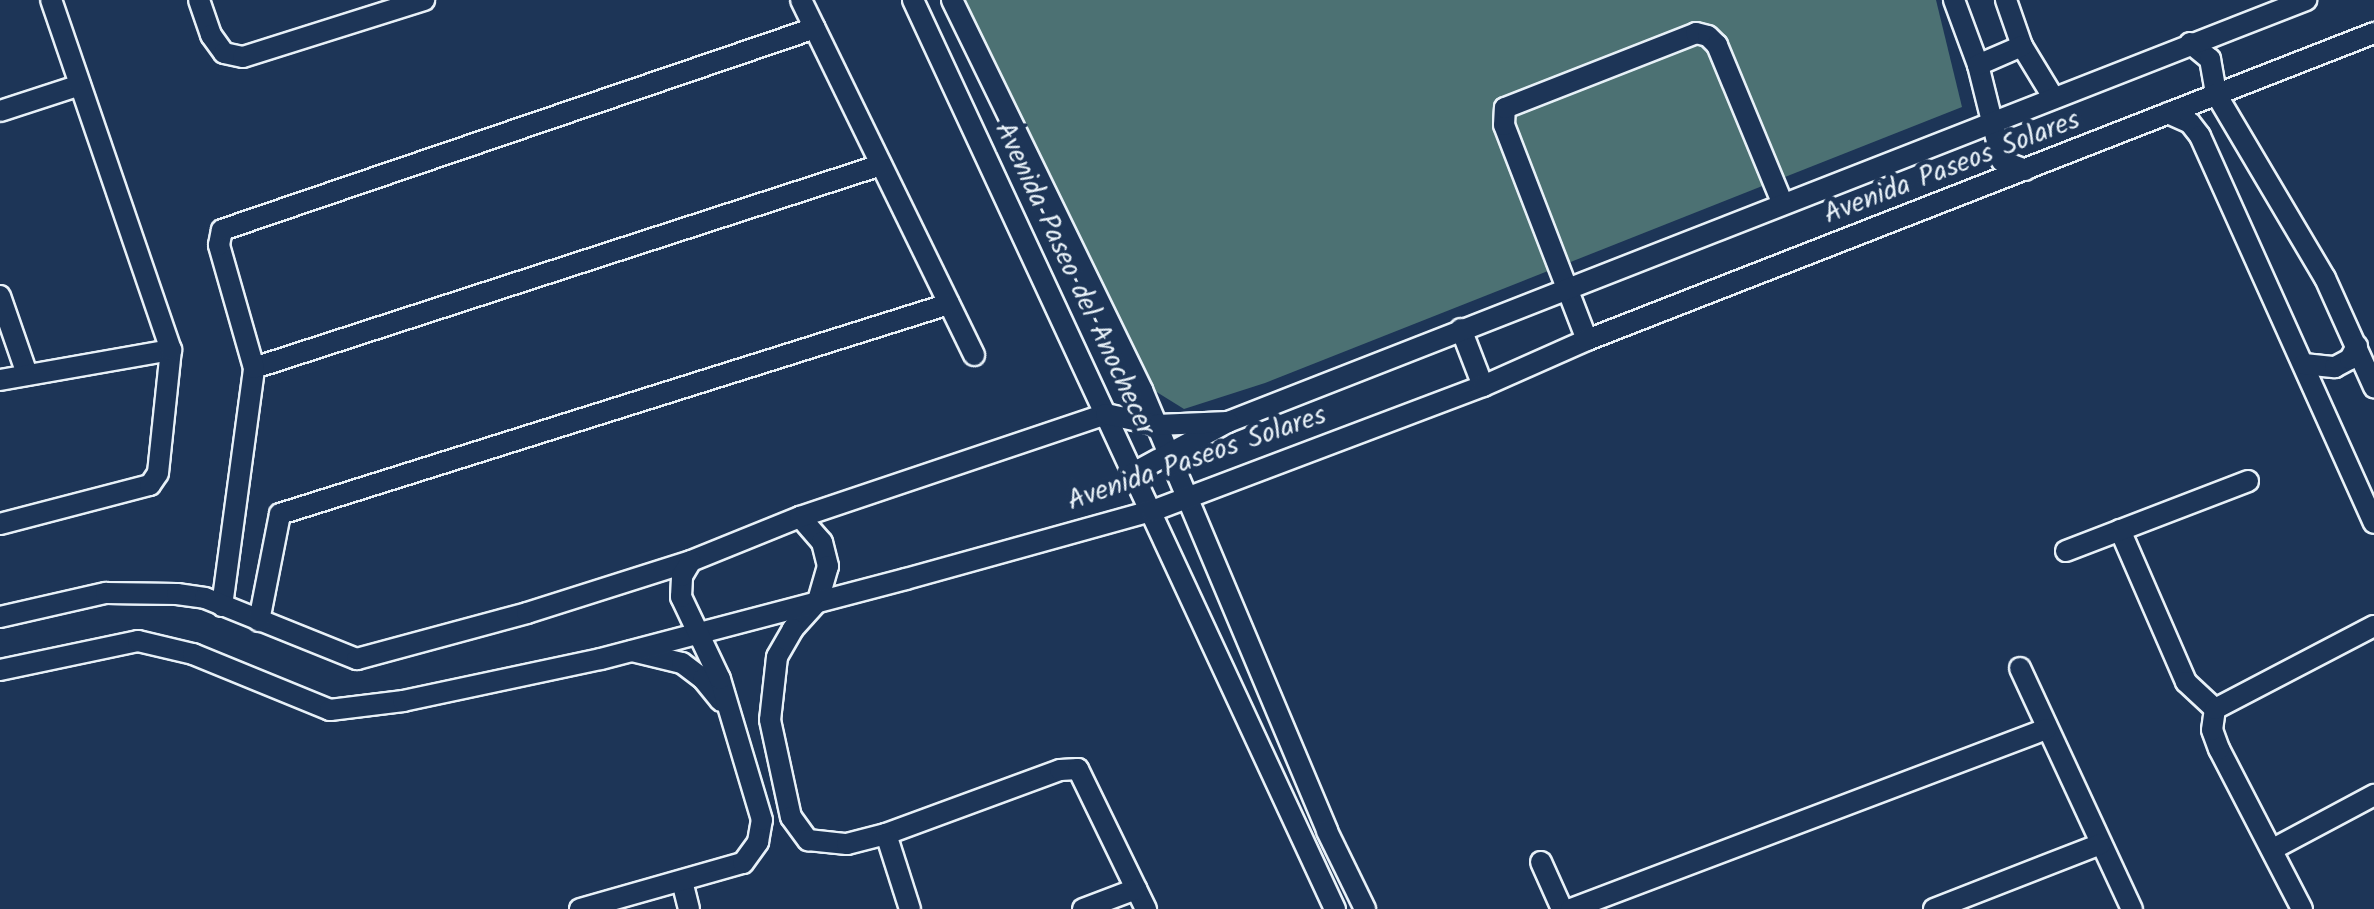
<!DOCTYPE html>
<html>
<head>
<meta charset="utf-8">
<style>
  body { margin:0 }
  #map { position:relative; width:2374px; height:909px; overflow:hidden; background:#1d3557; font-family:Kalam,sans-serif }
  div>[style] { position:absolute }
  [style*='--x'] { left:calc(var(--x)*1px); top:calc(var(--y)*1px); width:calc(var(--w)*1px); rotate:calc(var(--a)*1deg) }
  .green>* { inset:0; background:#4c7173 }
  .roads { filter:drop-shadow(2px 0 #e8f1f8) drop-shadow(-2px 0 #e8f1f8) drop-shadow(0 2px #e8f1f8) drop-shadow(0 -2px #e8f1f8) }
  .street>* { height:20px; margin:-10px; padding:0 10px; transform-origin:10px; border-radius:10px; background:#1d3557 }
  span { translate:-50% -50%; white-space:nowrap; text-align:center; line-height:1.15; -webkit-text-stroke:10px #1d3557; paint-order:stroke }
  .street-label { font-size:28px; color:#e8f1f8 }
</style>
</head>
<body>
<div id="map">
  <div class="green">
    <div style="clip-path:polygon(963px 0,1936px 0,1962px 107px,1265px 383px,1184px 409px,1155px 391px)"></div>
  </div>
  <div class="roads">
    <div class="street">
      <div style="--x:199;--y:0;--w:37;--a:71"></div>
      <div style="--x:211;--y:35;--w:22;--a:54"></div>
      <div style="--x:224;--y:53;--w:19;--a:12"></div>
      <div style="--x:243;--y:57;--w:190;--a:-17.5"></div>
      <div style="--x:801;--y:0;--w:395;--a:64"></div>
      <div style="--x:913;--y:0;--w:1002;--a:65.1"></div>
      <div style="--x:952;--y:0;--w:434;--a:64"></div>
      <div style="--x:1142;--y:390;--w:478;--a:67.2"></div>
      <div style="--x:1327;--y:831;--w:87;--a:64"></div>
      <div style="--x:1954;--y:0;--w:69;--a:69.7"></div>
      <div style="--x:1978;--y:65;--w:99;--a:76"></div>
      <div style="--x:2002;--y:161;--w:25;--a:21"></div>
      <div style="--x:2006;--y:0;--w:49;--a:70.8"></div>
      <div style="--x:2022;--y:46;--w:60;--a:58.7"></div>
      <div style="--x:2190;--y:43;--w:26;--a:39"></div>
      <div style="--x:2210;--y:59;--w:36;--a:80"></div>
      <div style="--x:2216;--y:94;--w:214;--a:59.4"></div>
      <div style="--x:2325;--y:278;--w:120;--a:65.8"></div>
      <div style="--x:1978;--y:65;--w:48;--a:-23.4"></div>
      <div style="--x:0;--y:111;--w:84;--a:-18"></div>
      <div style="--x:2168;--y:113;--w:24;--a:24"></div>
      <div style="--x:2190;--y:123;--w:16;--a:52"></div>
      <div style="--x:2200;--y:136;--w:424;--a:65.8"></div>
      <div style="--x:0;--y:296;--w:83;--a:70.9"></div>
      <div style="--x:1461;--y:329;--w:61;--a:68.9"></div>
      <div style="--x:1587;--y:340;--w:230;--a:-111.1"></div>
      <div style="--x:1504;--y:125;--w:17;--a:-87"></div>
      <div style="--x:1505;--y:108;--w:205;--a:-21.4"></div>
      <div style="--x:1696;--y:33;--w:12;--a:14"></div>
      <div style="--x:1708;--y:36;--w:13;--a:45"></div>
      <div style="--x:1717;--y:45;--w:170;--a:67.5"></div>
      <div style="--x:2304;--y:364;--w:31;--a:6"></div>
      <div style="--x:2335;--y:367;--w:17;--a:-28"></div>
      <div style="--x:2350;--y:359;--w:15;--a:-62"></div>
      <div style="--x:254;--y:368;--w:659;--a:-17.94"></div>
      <div style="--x:0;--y:380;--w:174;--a:-10"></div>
      <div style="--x:1135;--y:472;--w:106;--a:-28.3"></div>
      <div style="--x:1228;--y:422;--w:1158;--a:-21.38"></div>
      <div style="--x:800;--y:517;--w:33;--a:49"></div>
      <div style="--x:822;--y:542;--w:25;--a:76"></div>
      <div style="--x:828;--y:566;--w:36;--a:106"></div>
      <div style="--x:818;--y:601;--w:38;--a:132"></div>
      <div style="--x:793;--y:629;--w:32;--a:120"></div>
      <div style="--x:777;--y:657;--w:63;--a:96.3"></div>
      <div style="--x:770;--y:720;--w:99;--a:77.8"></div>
      <div style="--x:791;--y:817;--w:29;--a:54"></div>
      <div style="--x:808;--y:840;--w:39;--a:6"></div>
      <div style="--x:847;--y:844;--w:40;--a:-14.4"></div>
      <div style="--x:886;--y:834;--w:185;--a:-20.2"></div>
      <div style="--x:1060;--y:770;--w:18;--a:-3"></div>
      <div style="--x:1078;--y:769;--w:156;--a:64.1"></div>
      <div style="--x:0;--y:524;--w:155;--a:-14.6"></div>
      <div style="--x:150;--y:485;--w:14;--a:-56"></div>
      <div style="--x:158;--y:473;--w:124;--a:-84"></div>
      <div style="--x:171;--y:350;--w:370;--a:-108.9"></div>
      <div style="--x:2120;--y:530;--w:166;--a:66.5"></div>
      <div style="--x:2186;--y:682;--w:40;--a:43"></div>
      <div style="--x:2066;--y:551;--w:195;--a:-21"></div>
      <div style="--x:222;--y:606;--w:240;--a:-82.3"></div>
      <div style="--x:254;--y:368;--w:128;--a:-105.9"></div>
      <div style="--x:219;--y:245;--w:15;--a:-79"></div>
      <div style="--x:222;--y:230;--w:626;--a:-18.81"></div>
      <div style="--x:0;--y:617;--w:109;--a:-12.8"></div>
      <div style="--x:106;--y:593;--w:71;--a:0.8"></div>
      <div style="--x:177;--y:594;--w:28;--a:8"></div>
      <div style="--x:205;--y:598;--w:164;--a:21.9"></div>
      <div style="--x:357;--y:659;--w:176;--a:-15.1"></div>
      <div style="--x:527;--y:613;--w:172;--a:-17.6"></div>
      <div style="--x:691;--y:561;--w:118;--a:-22"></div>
      <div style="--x:800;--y:517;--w:323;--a:-18.6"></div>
      <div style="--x:1106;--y:414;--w:52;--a:12.2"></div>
      <div style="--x:1157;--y:425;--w:71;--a:-2.4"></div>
      <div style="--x:259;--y:621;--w:109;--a:-78.9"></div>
      <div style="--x:280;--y:514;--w:701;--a:-17.43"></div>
      <div style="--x:632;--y:651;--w:51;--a:13.5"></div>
      <div style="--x:682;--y:663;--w:26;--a:37"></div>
      <div style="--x:703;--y:679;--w:28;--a:51"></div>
      <div style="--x:2020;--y:668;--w:266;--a:65.1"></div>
      <div style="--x:0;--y:670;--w:141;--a:-11.9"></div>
      <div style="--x:138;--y:641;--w:57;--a:13.3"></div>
      <div style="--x:193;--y:654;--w:148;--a:22.2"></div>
      <div style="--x:330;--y:710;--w:74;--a:-7"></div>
      <div style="--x:403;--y:701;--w:202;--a:-12"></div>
      <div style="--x:601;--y:659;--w:315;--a:-14.7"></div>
      <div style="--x:906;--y:579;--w:255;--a:-15.5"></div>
      <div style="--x:1152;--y:511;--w:354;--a:-20.7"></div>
      <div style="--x:1483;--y:386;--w:114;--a:-23.9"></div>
      <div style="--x:1587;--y:340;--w:845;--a:-21.31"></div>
      <div style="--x:886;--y:834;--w:79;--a:72.3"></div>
      <div style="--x:2273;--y:849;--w:115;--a:-28.1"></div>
      <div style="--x:1541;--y:862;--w:51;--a:65.9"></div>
      <div style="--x:682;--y:881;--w:29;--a:76"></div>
      <div style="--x:580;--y:909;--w:169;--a:-15.8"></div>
      <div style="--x:743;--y:863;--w:26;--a:-54"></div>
      <div style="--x:758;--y:842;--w:22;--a:-80"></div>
      <div style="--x:762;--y:820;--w:147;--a:-106.6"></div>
      <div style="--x:720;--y:679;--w:91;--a:-115.4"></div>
      <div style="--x:681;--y:597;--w:21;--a:-87"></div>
      <div style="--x:682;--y:576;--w:17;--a:-59"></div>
      <div style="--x:1083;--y:909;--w:57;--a:-20.7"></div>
      <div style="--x:1571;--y:909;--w:508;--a:-20.75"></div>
      <div style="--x:1934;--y:909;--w:179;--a:-21.3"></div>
      <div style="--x:2302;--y:909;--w:180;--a:-117.4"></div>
      <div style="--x:2219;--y:749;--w:20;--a:-110"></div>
      <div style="--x:2212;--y:730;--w:21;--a:-82"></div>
      <div style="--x:2215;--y:709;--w:179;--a:-27.6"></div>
    </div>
  </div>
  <div class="street-label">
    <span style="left:1952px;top:168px;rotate:-21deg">Avenida Paseos Solares</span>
    <span style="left:1074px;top:279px;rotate:65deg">Avenida Paseo del Anochecer</span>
    <span style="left:1197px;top:459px;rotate:-19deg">Avenida Paseos Solares</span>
  </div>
</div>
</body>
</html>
